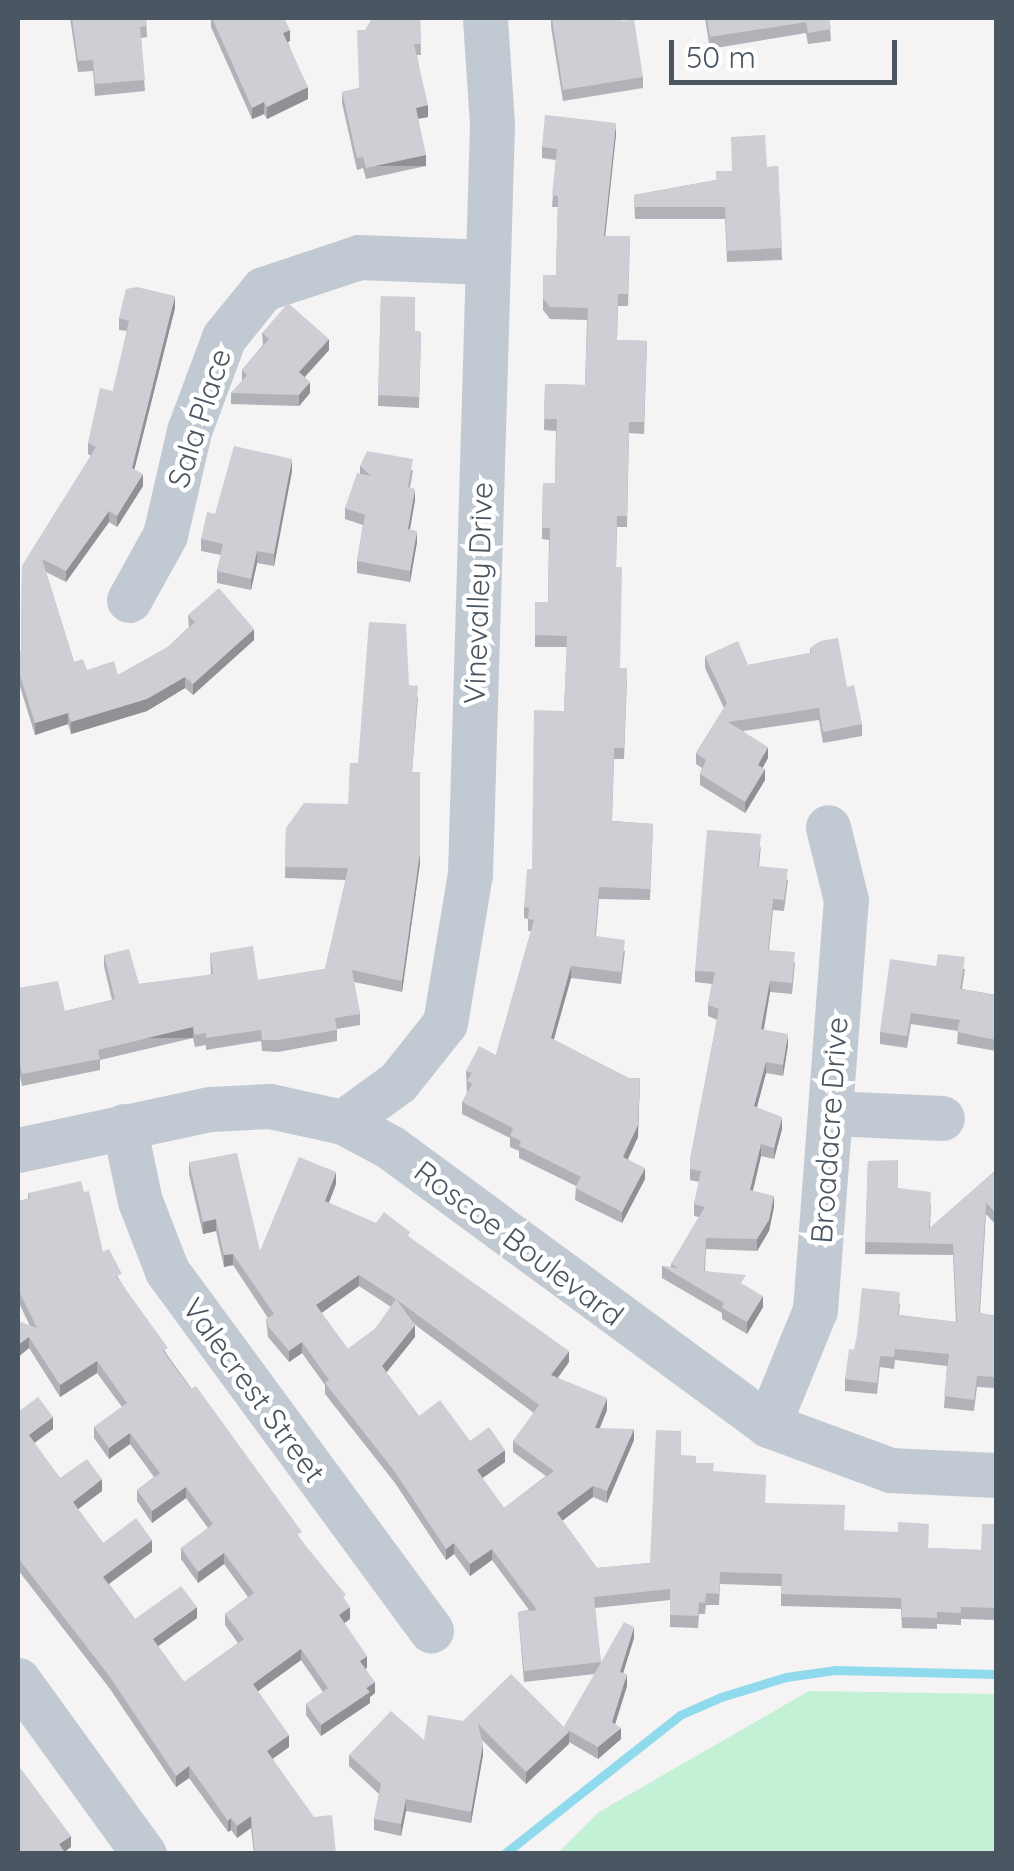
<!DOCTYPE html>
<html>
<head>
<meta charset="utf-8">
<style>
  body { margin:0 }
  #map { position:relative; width:1014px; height:1871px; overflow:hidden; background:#f5f3f3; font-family:Quicksand,sans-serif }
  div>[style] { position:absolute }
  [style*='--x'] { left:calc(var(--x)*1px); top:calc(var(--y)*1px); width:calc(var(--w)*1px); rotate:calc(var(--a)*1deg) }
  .green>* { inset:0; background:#c3f1d5 }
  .stream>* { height:9px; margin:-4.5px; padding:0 4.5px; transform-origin:4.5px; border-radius:4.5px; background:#90daee }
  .minor>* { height:45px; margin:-22.5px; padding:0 22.5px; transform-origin:22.5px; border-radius:22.5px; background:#c1cad2 }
  .wall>* { inset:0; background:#b0b2b7 }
  .shaded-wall>* { inset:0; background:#909195; transform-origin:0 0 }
  .building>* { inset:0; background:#cdcfd5 }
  span { translate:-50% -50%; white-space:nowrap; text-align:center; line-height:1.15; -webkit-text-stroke:9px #fff; paint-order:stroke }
  .street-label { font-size:30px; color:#4a5661 }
  .frame { position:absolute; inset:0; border:20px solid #4a5661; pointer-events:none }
  .scale { position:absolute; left:669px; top:40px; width:228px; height:45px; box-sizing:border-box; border:5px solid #4a5661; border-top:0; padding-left:12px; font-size:30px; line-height:35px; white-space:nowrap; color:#4a5661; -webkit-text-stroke:8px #fff; paint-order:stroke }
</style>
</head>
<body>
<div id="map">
  <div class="green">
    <div style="clip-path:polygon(809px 1691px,996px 1694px,996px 1853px,558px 1853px,599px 1812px)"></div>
  </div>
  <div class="stream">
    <div style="--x:504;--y:1854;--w:224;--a:-38.3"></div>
    <div style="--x:680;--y:1715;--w:45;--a:-23.7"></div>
    <div style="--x:721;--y:1697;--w:68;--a:-17.1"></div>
    <div style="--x:786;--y:1677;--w:49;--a:-8.1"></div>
    <div style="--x:835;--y:1670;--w:161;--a:1.4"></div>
  </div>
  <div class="minor">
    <div style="--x:129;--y:600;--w:74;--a:-61"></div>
    <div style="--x:165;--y:535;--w:107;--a:-77"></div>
    <div style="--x:189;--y:431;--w:100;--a:-69.6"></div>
    <div style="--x:224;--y:337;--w:62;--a:-50.9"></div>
    <div style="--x:263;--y:289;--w:101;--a:-18.4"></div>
    <div style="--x:359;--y:257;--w:128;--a:2.2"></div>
    <div style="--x:831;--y:1113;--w:111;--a:2.6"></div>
    <div style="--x:343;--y:1122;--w:68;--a:-36"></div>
    <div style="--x:398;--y:1082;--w:75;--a:-51.5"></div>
    <div style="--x:445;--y:1023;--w:151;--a:-80.5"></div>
    <div style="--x:470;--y:874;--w:750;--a:-88.32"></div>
    <div style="--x:492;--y:124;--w:106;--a:-93.8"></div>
    <div style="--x:124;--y:1126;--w:77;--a:78"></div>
    <div style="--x:140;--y:1201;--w:75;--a:68.9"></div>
    <div style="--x:167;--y:1271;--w:446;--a:53.7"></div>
    <div style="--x:18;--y:1150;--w:196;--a:-12.1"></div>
    <div style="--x:210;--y:1109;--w:60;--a:-2.9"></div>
    <div style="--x:270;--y:1106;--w:75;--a:12.4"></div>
    <div style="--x:343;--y:1122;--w:53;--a:28"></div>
    <div style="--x:390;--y:1147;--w:469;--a:36.3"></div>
    <div style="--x:768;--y:1425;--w:130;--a:20.2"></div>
    <div style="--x:890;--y:1470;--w:106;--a:2.7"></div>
    <div style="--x:768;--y:1425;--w:124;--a:-67.8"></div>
    <div style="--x:815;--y:1310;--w:411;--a:-85.7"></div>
    <div style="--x:846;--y:900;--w:75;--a:-103.9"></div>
    <div style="--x:18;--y:1680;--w:215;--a:54.1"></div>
  </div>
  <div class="wall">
    <div style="clip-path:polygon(70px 18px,146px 18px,147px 37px,141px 38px,145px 91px,95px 96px,93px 71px,78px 72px)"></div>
    <div style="clip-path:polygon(211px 18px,284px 18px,290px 41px,288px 42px,308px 99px,267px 119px,264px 114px,252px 119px,211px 27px)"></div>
    <div style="clip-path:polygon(420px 18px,421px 55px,417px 55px,428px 117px,418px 119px,426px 166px,366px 179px,363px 168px,357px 170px,342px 103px,342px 92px,359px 88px,365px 30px)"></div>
    <div style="clip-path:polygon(551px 18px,643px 77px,643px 88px,563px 101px,551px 27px)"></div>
    <div style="clip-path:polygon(705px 18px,829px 18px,831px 41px,808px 44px,806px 33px,710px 49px)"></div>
    <div style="clip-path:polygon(616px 134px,605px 236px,630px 236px,628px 306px,618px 306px,617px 340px,647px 341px,644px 434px,629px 433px,627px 527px,617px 527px,616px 567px,620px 668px,627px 679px,624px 759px,614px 759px,612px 821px,653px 824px,650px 900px,599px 899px,596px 936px,625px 951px,621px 984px,571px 978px,553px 1040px,638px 1137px,628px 1159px,645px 1179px,622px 1223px,575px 1200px,576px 1186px,519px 1158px,519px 1151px,510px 1147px,510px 1138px,462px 1114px,462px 1102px,467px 1093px,466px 1071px,496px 1055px,531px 931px,528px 931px,528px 919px,524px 918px,524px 907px,564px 711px,567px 647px,535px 647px,535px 602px,548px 602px,549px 540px,542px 539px,543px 483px,555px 483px,556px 431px,544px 430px,545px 384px,585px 385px,587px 320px,550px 319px,543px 310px,543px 275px,556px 275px,558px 207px,552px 207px,556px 160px,542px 158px,542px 147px)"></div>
    <div style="clip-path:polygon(778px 166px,782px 260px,727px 262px,725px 219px,635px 219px,634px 195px,716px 180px,732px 171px)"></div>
    <div style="clip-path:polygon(381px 296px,415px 331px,421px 332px,419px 408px,378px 406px)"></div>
    <div style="clip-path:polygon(175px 308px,134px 469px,143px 486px,117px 527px,109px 522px,66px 582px,46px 572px,74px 662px,87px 670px,118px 675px,168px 647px,189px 627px,188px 615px,254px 640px,193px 695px,185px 688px,147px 711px,71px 734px,68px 724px,35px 735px,18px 680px,18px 652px,21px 651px,22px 566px,91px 456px,88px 454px,88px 443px,113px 391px,127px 331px,119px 330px,119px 318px)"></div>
    <div style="clip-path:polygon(262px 333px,329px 350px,305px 377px,310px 393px,299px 406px,231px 404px,231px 393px,242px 381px,242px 370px,263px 345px)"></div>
    <div style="clip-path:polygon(360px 466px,413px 470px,410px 488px,415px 500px,410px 529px,417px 542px,410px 582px,357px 573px,357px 561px,363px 525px,345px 519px,345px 508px,360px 474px)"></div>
    <div style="clip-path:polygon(292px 471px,274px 566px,257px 563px,251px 590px,217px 583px,217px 571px,221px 555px,201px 551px,201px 539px,215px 514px)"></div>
    <div style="clip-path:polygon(810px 648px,847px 687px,862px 724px,862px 736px,823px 743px,819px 720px,743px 731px,768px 758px,763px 767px,765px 780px,745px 813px,700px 785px,700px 774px,702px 768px,696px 764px,696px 753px,724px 708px,705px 668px,705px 656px,748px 665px,810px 653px)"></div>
    <div style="clip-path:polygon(409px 685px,418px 698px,412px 772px,420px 863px,402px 992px,354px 982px,360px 1014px,360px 1025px,337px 1029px,337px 1041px,278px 1052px,262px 1051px,261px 1041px,206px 1050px,206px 1045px,195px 1047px,193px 1038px,100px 1060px,100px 1070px,22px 1086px,18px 1065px,18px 988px,65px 1011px,112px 1000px,104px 966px,104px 955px,139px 984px,211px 975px,210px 953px,258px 980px,325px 969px,346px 880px,285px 878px,286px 828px,348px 804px,358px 763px)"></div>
    <div style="clip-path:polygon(761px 846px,759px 866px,788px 880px,784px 911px,773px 910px,769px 950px,795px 963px,792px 994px,770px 992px,764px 1030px,788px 1045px,783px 1076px,766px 1073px,757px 1107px,782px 1129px,774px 1159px,761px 1156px,753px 1191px,774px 1207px,769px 1231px,757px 1251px,706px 1249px,705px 1271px,746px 1286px,763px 1307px,747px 1334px,722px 1319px,722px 1313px,662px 1278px,662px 1266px,671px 1267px,671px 1264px,699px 1217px,694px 1216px,694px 1204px,699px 1182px,690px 1180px,690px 1160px,717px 1020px,708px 1016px,708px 1005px,712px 984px,695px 982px,695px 971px)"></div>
    <div style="clip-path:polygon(936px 966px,965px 969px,962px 989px,996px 995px,996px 1051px,957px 1044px,958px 1031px,911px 1024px,907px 1048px,880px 1044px,880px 1032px)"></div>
    <div style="clip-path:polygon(868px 1161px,898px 1188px,931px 1204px,930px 1228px,996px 1170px,996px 1225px,986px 1214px,980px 1313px,996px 1316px,996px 1388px,977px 1387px,974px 1411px,944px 1408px,947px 1366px,895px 1360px,894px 1369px,880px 1367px,877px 1394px,845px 1391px,845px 1379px,854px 1350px,900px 1303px,899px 1315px,956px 1322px,953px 1255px,865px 1254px)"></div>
    <div style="clip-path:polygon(evenodd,189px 1162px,260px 1251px,336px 1184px,329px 1203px,410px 1238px,569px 1362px,558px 1378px,607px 1410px,600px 1428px,634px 1440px,607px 1503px,593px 1497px,562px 1520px,597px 1568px,650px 1563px,681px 1455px,713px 1471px,766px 1503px,844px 1530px,928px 1548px,981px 1550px,996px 1524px,996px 1620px,961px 1619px,961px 1625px,937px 1624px,937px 1629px,902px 1628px,901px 1609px,781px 1606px,781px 1586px,720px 1584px,719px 1605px,706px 1605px,705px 1614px,699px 1614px,698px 1628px,670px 1627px,670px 1600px,595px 1608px,601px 1664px,634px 1638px,623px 1673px,627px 1686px,615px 1724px,621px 1739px,598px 1759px,569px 1742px,526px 1784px,482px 1740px,483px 1755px,471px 1823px,406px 1811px,401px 1836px,374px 1830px,374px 1819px,379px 1794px,349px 1766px,349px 1755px,424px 1740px,463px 1721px,564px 1727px,595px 1674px,524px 1682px,518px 1612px,529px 1610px,492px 1560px,470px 1576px,454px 1554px,446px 1560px,395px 1483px,325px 1394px,325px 1385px,302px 1353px,289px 1362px,268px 1337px,266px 1319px,268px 1318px,233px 1265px,224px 1267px,216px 1231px,203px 1234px,189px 1174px,189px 1162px,359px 1286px,391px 1307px,375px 1329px,348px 1349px,321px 1313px,359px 1286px,189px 1162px,414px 1324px,534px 1413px,513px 1441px,513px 1452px,546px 1476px,504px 1508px,482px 1478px,505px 1462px,470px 1441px,419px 1416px,386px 1372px,415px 1337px,414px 1324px)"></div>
    <div style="clip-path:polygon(84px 1192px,103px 1252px,122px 1284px,168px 1356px,346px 1602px,350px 1619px,344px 1623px,367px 1668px,365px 1668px,375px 1693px,370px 1697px,370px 1703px,321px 1736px,306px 1715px,306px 1704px,323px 1692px,301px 1660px,258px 1691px,289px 1747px,272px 1759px,336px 1854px,254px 1854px,251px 1828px,237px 1838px,231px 1830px,228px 1832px,189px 1778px,176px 1787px,110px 1689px,18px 1570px,18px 1412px,53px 1429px,34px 1443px,60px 1478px,102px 1491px,78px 1509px,103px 1543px,152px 1552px,109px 1584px,135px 1619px,197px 1618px,158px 1646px,184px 1682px,238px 1643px,225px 1625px,225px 1614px,248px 1597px,224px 1564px,198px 1583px,181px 1559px,181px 1548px,208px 1528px,186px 1498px,152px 1523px,137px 1501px,137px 1490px,154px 1477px,130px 1444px,109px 1459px,94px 1438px,94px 1427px,122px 1407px,97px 1373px,60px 1397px,29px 1348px,18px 1357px,18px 1321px,30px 1326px,18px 1301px,18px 1201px,28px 1199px,28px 1193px)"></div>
  </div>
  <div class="shaded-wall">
    <div style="clip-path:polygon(290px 30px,290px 41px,283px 44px,283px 33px)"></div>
    <div style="clip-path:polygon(308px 87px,308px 99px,267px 119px,267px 107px)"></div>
    <div style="clip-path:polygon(264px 102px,264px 114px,252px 119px,252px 108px)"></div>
    <div style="clip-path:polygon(428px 105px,428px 117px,416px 119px,416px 108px)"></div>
    <div style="clip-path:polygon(616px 123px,616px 134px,604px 247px,604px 236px)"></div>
    <div style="left:426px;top:155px;width:11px;height:61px;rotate:90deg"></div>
    <div style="clip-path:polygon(175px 296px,175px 308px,132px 479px,132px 468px)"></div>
    <div style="clip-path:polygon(329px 339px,329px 350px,299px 383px,299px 372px)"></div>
    <div style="clip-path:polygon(310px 382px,310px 393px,299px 406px,299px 395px)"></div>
    <div style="clip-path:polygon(292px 459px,292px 471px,274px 566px,274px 554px)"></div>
    <div style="clip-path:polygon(143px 474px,143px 486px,117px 527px,117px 516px)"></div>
    <div style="clip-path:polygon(415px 489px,415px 500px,408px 540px,408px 529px)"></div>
    <div style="clip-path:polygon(109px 511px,109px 522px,66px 582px,66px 571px)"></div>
    <div style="clip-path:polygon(417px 531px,417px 542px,410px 582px,410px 571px)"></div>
    <div style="clip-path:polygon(257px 551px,257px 563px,251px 590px,251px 579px)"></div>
    <div style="clip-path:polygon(254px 629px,254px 640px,193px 695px,193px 684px)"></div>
    <div style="clip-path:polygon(185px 677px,185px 688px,147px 711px,71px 734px,71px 722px)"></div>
    <div style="clip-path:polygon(68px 713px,68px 724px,35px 735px,35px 723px)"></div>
    <div style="clip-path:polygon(768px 747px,768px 758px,758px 776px,758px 765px)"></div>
    <div style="clip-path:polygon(765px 769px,765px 780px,745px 813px,745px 802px)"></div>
    <div style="clip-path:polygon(420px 852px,420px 863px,402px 992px,402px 981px)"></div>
    <div style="clip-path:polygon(571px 966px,571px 978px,551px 1050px,551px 1038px)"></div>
    <div style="clip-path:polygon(770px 981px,770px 992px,761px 1041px,761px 1029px)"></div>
    <div style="left:193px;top:1027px;width:11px;height:98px;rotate:90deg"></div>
    <div style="clip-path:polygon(788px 1034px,788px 1045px,783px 1076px,783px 1065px)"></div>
    <div style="clip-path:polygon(766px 1062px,766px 1073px,754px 1118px,754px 1106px)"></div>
    <div style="clip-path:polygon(640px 1078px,638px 1137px,623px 1169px,623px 1157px)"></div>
    <div style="clip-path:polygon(782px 1117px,782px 1129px,774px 1159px,774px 1148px)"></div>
    <div style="clip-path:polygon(761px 1144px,761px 1156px,750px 1202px,750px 1190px)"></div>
    <div style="clip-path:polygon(645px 1168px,645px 1179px,622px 1223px,622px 1212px)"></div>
    <div style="clip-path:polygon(336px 1172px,336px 1184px,325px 1212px,325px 1201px)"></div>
    <div style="clip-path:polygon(774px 1196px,774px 1207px,769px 1231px,757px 1251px,757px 1239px)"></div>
    <div style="clip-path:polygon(216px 1219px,216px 1231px,203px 1234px,203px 1222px)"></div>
    <div style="clip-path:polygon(233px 1254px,233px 1265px,224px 1267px,224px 1255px)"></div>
    <div style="clip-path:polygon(359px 1275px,359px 1286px,316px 1317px,316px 1305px)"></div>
    <div style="clip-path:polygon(763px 1296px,763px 1307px,747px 1334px,747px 1322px)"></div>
    <div style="clip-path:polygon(415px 1325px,415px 1337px,382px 1378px,382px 1366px)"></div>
    <div style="clip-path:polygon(29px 1337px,29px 1348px,18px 1357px,18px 1345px)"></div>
    <div style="clip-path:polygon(302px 1342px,302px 1353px,289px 1362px,289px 1351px)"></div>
    <div style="clip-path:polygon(569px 1351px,569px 1362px,551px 1386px,551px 1375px)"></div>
    <div style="clip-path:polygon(97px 1361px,97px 1373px,60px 1397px,60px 1385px)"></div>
    <div style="clip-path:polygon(607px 1398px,607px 1410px,595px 1439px,595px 1428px)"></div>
    <div style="clip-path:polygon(53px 1417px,53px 1429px,29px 1447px,29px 1435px)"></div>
    <div style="clip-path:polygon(634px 1429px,634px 1440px,607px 1503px,607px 1491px)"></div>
    <div style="clip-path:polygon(130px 1433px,130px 1444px,109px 1459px,109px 1448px)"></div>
    <div style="clip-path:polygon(505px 1450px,505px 1462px,477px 1482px,477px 1470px)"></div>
    <div style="clip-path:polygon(102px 1479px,102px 1491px,73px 1513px,73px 1502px)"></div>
    <div style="clip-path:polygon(593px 1486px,593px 1497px,557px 1525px,557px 1513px)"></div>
    <div style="clip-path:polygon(186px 1487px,186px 1498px,152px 1523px,152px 1511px)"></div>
    <div style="clip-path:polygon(152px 1540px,152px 1552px,103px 1588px,103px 1577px)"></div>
    <div style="clip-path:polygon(454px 1543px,454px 1554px,446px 1560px,446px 1549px)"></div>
    <div style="clip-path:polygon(492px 1549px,492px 1560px,470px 1576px,470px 1564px)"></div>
    <div style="clip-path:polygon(224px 1553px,224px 1564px,198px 1583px,198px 1572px)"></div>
    <div style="clip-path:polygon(197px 1607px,197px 1618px,153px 1650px,153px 1639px)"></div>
    <div style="clip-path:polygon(350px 1607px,350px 1619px,339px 1627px,339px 1615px)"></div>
    <div style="clip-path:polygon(634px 1627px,634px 1638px,620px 1683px,620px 1672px)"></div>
    <div style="clip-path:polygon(301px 1649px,301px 1660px,253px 1695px,253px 1684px)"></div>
    <div style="clip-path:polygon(367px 1656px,367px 1668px,360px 1672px,360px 1661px)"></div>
    <div style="clip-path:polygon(627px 1674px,627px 1686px,612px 1734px,612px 1722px)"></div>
    <div style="clip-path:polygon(375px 1682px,375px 1693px,370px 1697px,370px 1703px,321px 1736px,321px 1725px)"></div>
    <div style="clip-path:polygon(621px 1728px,621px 1739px,598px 1759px,598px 1747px)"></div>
    <div style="clip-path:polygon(569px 1732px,569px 1744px,526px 1784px,526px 1772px)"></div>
    <div style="clip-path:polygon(289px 1735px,289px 1747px,267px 1763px,267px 1751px)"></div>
    <div style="clip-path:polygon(483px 1744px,483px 1755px,471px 1823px,471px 1812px)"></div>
    <div style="clip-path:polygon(189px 1766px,189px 1778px,176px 1787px,176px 1776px)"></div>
    <div style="clip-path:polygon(406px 1799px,406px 1811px,401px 1836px,401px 1824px)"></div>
    <div style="clip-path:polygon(251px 1816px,251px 1828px,237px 1838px,237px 1826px)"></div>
    <div style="clip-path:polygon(231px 1818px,231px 1830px,228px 1832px,228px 1821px)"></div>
    <div style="clip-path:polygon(71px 1836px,71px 1847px,62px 1854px,59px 1844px)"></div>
  </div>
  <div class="building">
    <div style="clip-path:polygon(72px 18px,146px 18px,147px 26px,140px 27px,145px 80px,95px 84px,93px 60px,78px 61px)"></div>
    <div style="clip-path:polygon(212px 18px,284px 18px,290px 30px,283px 33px,308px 87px,267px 107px,264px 102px,252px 108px)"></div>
    <div style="clip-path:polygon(372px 18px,420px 18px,421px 44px,414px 44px,428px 105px,416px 108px,426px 155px,366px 168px,363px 157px,357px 158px,342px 92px,359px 88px,357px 30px,365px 30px)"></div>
    <div style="clip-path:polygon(552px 18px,621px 18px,622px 21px,634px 19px,643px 77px,563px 90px)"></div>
    <div style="clip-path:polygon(707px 18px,829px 18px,831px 29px,808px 33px,806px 22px,710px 37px)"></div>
    <div style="clip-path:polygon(545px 115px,616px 123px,604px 236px,630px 236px,628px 294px,618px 294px,617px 340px,647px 341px,644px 422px,629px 422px,627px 516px,617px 516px,616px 567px,622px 567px,620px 668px,627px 668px,624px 748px,614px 748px,612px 821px,653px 824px,650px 889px,599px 887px,595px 936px,625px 940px,621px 972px,571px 966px,551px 1038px,629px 1078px,640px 1078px,638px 1125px,623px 1157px,645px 1168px,622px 1212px,575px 1188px,581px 1177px,519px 1146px,521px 1141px,510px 1136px,513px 1128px,462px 1102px,472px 1084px,467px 1081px,472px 1073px,466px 1071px,479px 1046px,496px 1055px,534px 920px,528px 919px,529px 908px,524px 907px,527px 869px,532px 869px,534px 710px,564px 711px,567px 636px,535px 635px,535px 602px,548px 602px,550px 528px,542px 528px,543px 483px,555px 483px,557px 419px,544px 419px,545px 384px,585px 385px,588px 308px,550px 307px,543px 298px,543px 275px,556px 275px,558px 196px,552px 195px,557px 149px,542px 147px)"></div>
    <div style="clip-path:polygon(765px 135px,767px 167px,778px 166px,782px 248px,727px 251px,725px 207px,635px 207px,634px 195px,716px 180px,716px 171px,732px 171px,731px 137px)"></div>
    <div style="clip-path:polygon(137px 287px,175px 296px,132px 468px,143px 474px,117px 516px,109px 511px,66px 571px,42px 559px,74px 662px,83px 659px,87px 670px,114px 661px,118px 675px,168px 647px,195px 622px,188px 615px,219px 588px,254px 629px,193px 684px,185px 677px,147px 699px,71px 722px,68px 713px,35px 723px,18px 669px,18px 652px,21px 651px,22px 566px,96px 447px,88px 443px,100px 388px,113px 391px,129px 321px,119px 318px,126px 289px)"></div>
    <div style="clip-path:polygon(381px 296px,415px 297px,415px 331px,421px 332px,419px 397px,378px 395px)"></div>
    <div style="clip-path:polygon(288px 303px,329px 339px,299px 372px,310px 382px,299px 395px,231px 393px,247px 375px,242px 370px,269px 339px,262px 333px)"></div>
    <div style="clip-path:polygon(234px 446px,292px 459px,274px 554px,257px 551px,251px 579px,217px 571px,223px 544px,201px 539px,207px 512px,215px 514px)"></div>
    <div style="clip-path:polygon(367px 451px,413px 459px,408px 487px,415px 489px,408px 529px,417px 531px,410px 571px,357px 561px,365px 515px,345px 508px,357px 473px,371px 476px,360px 466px)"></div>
    <div style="clip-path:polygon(369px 622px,406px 624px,409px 685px,418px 686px,412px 772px,420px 772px,420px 852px,402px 981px,352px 970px,360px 1014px,335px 1018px,337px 1030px,278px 1040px,262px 1040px,261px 1030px,206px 1038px,206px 1033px,195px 1035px,193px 1027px,98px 1050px,100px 1059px,22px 1074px,18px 1054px,18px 988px,58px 981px,65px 1011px,115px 999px,104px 955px,129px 949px,139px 984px,213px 974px,210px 953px,253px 946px,258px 980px,325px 969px,348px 868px,285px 867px,286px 828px,304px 803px,348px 804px,350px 763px,358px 763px)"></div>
    <div style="clip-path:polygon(838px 638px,847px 687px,854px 685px,862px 724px,823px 732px,819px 708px,728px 722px,768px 747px,758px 765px,765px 769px,745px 802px,700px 774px,706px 760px,696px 753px,727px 703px,705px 656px,738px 641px,748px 665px,811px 653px,810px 648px,820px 641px)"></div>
    <div style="clip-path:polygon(707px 830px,761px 834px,758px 866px,788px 869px,784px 900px,773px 899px,768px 950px,795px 952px,792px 983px,770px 981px,761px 1029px,788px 1034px,783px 1065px,766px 1062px,754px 1106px,782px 1117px,774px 1148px,761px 1144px,750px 1190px,774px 1196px,769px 1220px,757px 1239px,706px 1238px,704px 1271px,746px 1275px,741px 1283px,763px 1296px,747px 1322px,722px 1308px,724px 1303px,662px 1266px,678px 1268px,671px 1264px,705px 1207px,694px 1204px,701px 1171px,690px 1169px,690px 1160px,719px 1009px,708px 1005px,715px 972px,695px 971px)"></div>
    <div style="clip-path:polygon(938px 954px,965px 957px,960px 989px,996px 995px,996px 1040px,957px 1032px,960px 1020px,911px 1013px,907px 1036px,880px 1032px,890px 959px,936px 966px)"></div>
    <div style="clip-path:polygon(evenodd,237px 1153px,260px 1251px,299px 1157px,336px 1172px,325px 1201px,376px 1223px,384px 1212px,410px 1232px,408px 1236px,569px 1351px,551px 1375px,607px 1398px,595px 1428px,634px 1429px,607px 1491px,593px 1486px,557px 1513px,597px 1568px,650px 1563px,656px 1430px,681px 1431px,681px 1455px,696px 1456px,696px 1463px,714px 1463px,713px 1471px,766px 1475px,765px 1503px,845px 1505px,844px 1530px,898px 1532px,898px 1522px,929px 1524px,928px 1548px,981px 1550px,982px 1524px,996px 1524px,996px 1608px,961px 1607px,961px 1613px,937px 1612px,937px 1618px,902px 1617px,901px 1598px,781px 1594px,782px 1574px,720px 1572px,719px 1594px,706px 1593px,705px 1603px,699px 1602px,698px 1616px,670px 1615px,670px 1589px,594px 1597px,601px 1662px,524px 1671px,518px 1612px,537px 1610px,492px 1549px,470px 1564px,454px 1543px,446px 1549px,395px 1472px,325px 1383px,329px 1380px,302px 1342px,289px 1351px,268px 1326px,266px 1319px,274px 1314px,233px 1254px,224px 1255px,216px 1219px,203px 1222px,189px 1162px,237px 1153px,359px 1275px,396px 1299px,375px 1329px,348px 1349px,316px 1305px,359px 1275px,237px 1153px,396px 1299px,539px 1405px,513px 1441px,554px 1471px,504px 1508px,477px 1470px,505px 1450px,489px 1427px,470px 1441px,440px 1400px,419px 1416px,382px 1366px,415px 1325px,396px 1299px)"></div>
    <div style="clip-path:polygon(898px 1160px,898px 1188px,931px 1192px,929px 1229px,996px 1170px,996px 1213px,986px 1203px,979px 1313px,996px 1316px,996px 1377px,977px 1376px,974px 1400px,944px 1396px,949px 1354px,895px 1349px,894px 1357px,880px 1356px,877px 1383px,845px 1379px,849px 1349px,854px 1350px,857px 1335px,862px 1288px,900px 1292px,898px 1315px,957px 1322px,953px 1244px,865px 1242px,868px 1161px)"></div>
    <div style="clip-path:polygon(81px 1181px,84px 1192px,89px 1191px,103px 1252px,109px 1249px,122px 1274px,116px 1276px,168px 1348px,163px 1351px,191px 1389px,196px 1386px,302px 1532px,297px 1535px,346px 1595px,343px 1597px,350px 1607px,339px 1615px,367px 1656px,360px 1661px,375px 1682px,366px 1688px,370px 1692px,321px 1725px,306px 1704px,328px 1688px,301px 1649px,253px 1684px,289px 1735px,267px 1751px,314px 1817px,332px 1815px,336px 1854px,255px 1854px,251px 1816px,237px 1826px,231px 1818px,228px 1821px,189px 1766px,176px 1776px,110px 1677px,18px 1558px,18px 1412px,38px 1397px,53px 1417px,29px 1435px,60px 1478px,87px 1459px,102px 1479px,73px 1502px,103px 1543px,136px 1518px,152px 1540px,103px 1577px,135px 1619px,181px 1586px,197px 1607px,153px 1639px,184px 1682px,244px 1639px,225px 1614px,254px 1593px,224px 1553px,198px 1572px,181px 1548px,213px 1524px,186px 1487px,152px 1511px,137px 1490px,160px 1473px,130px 1433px,109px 1448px,94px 1427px,127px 1403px,97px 1361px,60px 1385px,29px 1337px,18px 1345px,18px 1321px,37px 1328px,18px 1289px,18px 1201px,30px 1198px,28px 1193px)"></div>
    <div style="clip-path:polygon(624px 1622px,634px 1627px,620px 1672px,627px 1674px,612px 1722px,621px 1728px,598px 1747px,566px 1729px,569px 1732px,526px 1772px,478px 1724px,483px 1744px,471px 1812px,406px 1799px,401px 1824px,374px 1819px,381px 1784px,349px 1755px,391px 1711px,424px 1740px,428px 1715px,463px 1721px,511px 1674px,564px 1727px)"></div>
    <div style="clip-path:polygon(18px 1765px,71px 1836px,59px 1844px,66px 1854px,18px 1854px)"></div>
  </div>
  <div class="street-label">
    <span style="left:199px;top:418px;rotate:-72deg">Sala Place</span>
    <span style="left:478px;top:593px;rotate:-88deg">Vinevalley Drive</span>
    <span style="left:829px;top:1130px;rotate:-86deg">Broadacre Drive</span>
    <span style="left:519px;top:1243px;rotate:37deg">Roscoe Boulevard</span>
    <span style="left:254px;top:1390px;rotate:54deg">Valecrest Street</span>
  </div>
  <div class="frame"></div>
  <div class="scale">50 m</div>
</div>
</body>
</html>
